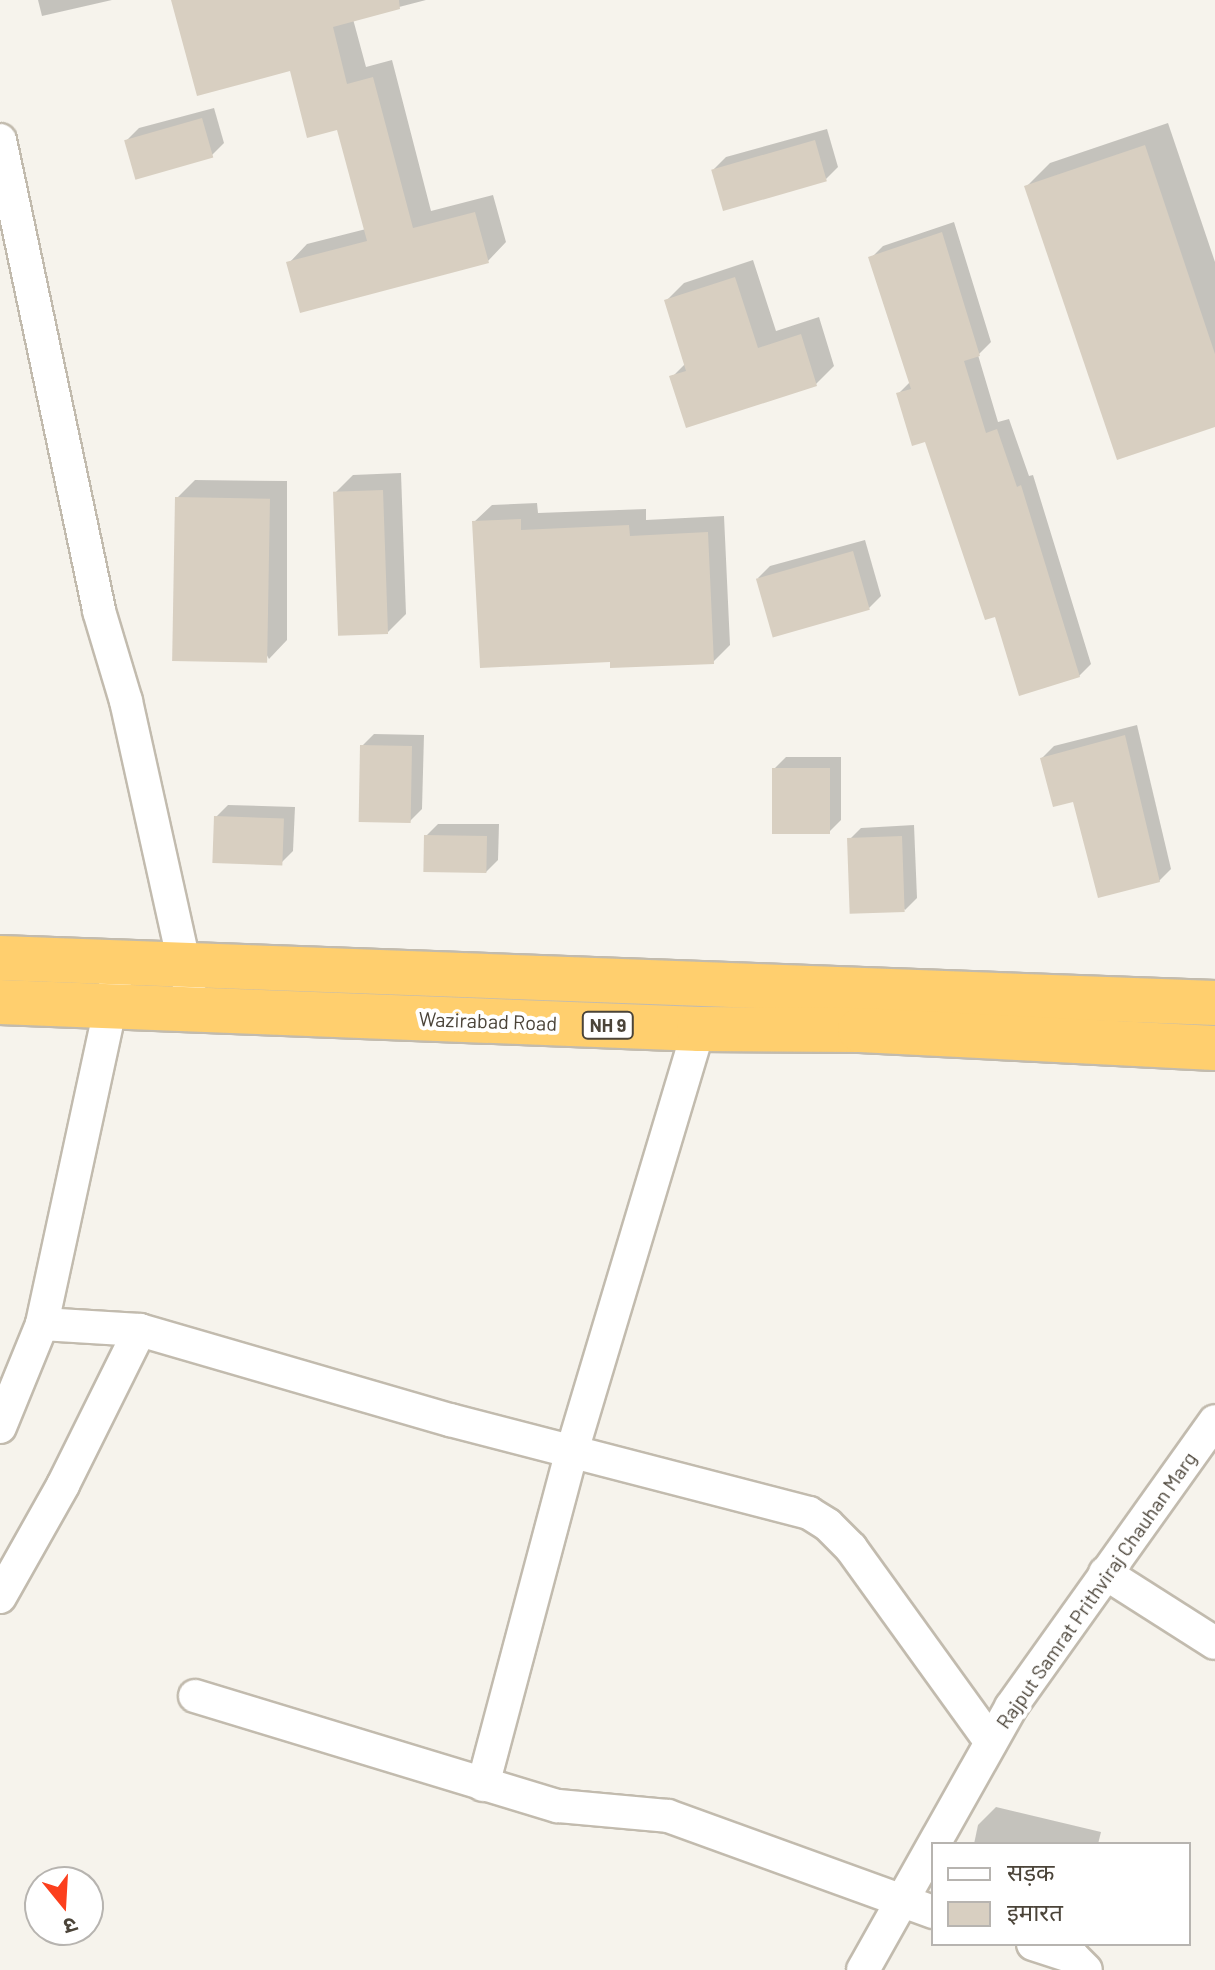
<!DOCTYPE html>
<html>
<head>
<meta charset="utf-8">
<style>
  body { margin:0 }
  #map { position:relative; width:1215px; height:1970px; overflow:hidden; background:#f6f3ec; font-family:Barlow,"Noto Sans Devanagari",sans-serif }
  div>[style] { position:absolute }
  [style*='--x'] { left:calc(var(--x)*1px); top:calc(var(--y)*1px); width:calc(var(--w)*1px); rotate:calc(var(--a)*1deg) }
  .shadow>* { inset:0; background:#0003 }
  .building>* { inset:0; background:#d8cfc1; transform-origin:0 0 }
  .roads { filter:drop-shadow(2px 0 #c2bbae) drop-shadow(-2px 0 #c2bbae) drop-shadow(0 2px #c2bbae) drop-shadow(0 -2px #c2bbae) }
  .street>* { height:32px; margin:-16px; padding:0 16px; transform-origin:16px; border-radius:16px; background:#fff }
  .highway>* { height:44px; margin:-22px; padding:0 22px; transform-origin:22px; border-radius:22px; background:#ffcf6e }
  span { translate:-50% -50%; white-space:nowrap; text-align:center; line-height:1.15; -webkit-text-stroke:8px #fff; paint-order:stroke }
  .shield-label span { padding:2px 6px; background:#fff; border:2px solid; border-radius:6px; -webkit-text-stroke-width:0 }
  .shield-label { font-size:18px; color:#4b4439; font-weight:700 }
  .street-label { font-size:20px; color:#4b4439 }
  .legend { position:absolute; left:931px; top:1842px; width:260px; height:104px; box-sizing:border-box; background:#fff; border:2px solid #b7b4b0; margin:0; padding:10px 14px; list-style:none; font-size:24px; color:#4b4439 }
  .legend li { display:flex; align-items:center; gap:16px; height:40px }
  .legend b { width:40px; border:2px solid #b7b4b0 }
  .north { position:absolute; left:24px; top:1866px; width:80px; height:80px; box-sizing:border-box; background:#fff; border:2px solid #b7b4b0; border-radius:50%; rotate:162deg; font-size:22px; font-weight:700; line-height:32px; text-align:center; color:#4b4439 }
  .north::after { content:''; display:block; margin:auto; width:28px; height:36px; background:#fc3f1d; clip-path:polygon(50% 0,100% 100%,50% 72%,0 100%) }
</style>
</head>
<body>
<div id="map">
  <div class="shadow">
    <div style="clip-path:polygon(38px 0,112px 0,42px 16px)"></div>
    <div style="clip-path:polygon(173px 0,426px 0,353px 19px,366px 67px,392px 60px,431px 211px,493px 195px,506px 242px,488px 261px,289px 263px,307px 244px,366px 229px,338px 127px,291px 69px)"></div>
    <div style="clip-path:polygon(214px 108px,224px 143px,212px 155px,127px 140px,139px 128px)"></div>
    <div style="clip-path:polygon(1168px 123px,1215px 262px,1215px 425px,1027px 186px,1050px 163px)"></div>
    <div style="clip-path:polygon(827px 129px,838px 167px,826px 179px,714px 169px,726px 157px)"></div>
    <div style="clip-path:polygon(954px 222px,991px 342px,978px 355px,998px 422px,1009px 419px,1029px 476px,1033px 475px,1091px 664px,1079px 676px,996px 615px,926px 440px,898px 394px,911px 381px,871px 258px,883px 246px)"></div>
    <div style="clip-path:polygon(753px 260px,776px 331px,819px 317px,834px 366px,816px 384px,672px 377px,686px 363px,666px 301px,684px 283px)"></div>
    <div style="clip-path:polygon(401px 473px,406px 614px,388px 632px,335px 493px,353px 475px)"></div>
    <div style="clip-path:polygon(195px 480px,287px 481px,287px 640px,269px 659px,177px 498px)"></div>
    <div style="clip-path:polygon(537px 503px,538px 513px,646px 509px,646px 520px,724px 516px,730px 645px,713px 662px,612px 660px,474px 522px,492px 505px)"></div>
    <div style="clip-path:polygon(865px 540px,881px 596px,869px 608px,758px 578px,770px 566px)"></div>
    <div style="clip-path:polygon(1137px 725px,1171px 869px,1159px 881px,1074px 799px,1042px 758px,1054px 746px)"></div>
    <div style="clip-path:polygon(374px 734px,424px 735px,422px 809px,410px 821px,362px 746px)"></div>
    <div style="clip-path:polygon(786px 757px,841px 757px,841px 820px,829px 832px,774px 769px)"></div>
    <div style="clip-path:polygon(228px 805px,295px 807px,293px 851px,281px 863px,216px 817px)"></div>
    <div style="clip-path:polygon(438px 824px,499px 824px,498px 860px,486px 872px,426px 836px)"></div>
    <div style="clip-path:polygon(914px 825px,917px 898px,905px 910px,849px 840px,861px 828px)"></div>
    <div style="clip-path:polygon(996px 1807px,1101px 1832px,1098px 1844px,974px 1844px,978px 1825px)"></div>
  </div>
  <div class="building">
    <div style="clip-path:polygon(171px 0,399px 0,400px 9px,333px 27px,347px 84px,373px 77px,413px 228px,475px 212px,489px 263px,300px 313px,286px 262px,367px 241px,337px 130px,307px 138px,290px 71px,197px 96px)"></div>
    <div style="left:202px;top:118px;width:41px;height:81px;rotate:74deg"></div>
    <div style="left:815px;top:140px;width:43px;height:108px;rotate:74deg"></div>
    <div style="clip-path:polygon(1145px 145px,1215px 354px,1215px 427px,1117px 460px,1024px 186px)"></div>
    <div style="clip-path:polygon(942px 232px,980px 356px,964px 361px,986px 433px,997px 429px,1017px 487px,1021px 485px,1080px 677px,1019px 696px,995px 617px,985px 620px,925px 442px,912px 446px,896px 393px,911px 389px,868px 257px)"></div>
    <div style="clip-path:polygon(735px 277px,758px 348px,801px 334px,817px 386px,686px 428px,669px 376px,686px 371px,664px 300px)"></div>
    <div style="left:383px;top:490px;width:144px;height:50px;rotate:88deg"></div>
    <div style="left:175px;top:497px;width:95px;height:164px;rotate:1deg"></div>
    <div style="clip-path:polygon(521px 519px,521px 530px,629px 525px,630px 536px,708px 532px,714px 664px,610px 668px,610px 662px,480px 668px,472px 521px)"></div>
    <div style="left:853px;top:551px;width:61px;height:101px;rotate:74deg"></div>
    <div style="clip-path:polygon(1125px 735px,1160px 882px,1098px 898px,1073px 802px,1053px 807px,1040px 758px)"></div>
    <div style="left:360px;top:745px;width:52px;height:77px;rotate:1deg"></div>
    <div style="left:772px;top:768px;width:58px;height:66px"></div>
    <div style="left:214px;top:816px;width:70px;height:47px;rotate:2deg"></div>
    <div style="left:424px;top:835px;width:63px;height:37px;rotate:1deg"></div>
    <div style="left:902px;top:836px;width:76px;height:55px;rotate:88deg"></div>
  </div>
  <div class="roads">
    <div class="street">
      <div style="--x:0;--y:140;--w:481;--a:78.1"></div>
      <div style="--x:99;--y:611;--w:94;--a:73.3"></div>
      <div style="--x:126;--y:701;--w:292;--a:77.5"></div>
      <div style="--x:115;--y:986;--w:346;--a:102.2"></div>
      <div style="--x:42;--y:1324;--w:98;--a:3.5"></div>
      <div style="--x:140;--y:1330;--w:323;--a:16.2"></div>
      <div style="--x:450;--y:1420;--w:371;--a:14.5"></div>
      <div style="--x:809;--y:1513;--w:22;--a:32"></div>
      <div style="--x:828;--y:1525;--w:33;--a:45"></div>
      <div style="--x:851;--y:1548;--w:239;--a:54.2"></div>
      <div style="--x:0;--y:1427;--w:111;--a:-67.8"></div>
      <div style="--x:1105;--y:1573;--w:130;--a:32.5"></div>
      <div style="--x:0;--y:1597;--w:129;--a:-60.6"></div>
      <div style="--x:63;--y:1485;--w:173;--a:-63.6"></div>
      <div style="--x:195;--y:1696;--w:379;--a:16.9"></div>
      <div style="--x:558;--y:1806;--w:110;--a:5.2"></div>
      <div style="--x:668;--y:1816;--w:282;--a:19.9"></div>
      <div style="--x:483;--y:1785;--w:346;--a:-75.1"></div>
      <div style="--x:572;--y:1451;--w:441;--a:-73.3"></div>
      <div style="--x:1033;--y:1944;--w:42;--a:18"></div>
      <div style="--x:1073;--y:1957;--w:18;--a:45"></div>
      <div style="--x:863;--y:1970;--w:302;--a:-60.6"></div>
      <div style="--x:1011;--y:1707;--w:351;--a:-54.5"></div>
    </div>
    <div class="highway">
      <div style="--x:0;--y:958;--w:1216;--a:2.12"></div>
      <div style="--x:0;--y:1002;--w:700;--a:2.21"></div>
      <div style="--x:699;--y:1029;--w:161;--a:0.4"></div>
      <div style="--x:860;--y:1030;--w:355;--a:2.9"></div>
    </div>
  </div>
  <div class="shield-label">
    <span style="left:608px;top:1025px">NH 9</span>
  </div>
  <div class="street-label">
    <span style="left:488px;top:1021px;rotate:2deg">Wazirabad Road</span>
    <span style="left:1096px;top:1590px;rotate:-55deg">Rajput Samrat Prithviraj Chauhan Marg</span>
  </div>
  <ul class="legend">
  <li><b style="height:10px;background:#fff"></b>सड़क</li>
  <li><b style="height:22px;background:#d8cfc1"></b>इमारत</li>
  </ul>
  <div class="north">उ</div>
</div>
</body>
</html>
